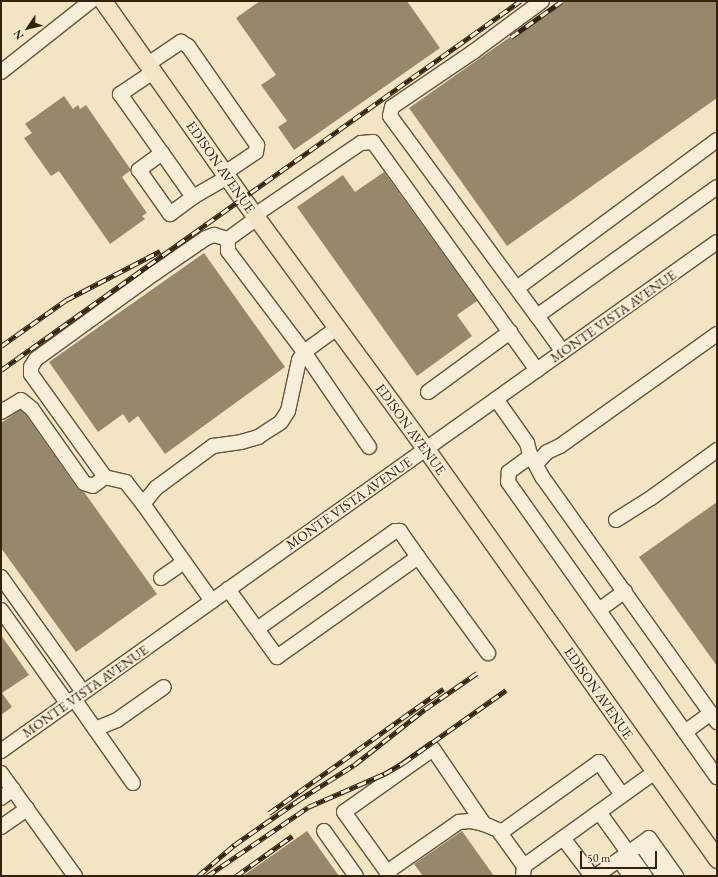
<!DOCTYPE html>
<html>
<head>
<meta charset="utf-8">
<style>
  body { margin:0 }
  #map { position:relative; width:718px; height:877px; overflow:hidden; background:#f3e5c4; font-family:"EB Garamond",serif }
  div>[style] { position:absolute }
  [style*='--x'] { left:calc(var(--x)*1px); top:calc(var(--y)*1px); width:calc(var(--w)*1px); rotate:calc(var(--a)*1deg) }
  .building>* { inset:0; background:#97886c }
  .roads { filter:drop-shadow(1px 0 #64543a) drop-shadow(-1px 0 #64543a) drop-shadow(0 1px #64543a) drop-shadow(0 -1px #64543a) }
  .minor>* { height:14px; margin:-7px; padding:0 7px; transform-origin:7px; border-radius:7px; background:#f7eed9 }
  .major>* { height:17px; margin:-8.5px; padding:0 8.5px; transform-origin:8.5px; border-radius:8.5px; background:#f3e5c4 }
  .rail>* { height:4.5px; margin-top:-2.25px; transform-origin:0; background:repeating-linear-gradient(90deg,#f7eed9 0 9px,#34230c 0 18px); box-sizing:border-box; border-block:1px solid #34230c }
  span { translate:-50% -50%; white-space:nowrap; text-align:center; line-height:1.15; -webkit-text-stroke:4px #f7eed9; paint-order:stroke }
  .street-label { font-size:14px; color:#34230c }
  .frame { position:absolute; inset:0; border:2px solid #34230c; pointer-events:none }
  .north { position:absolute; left:8px; top:8px; width:40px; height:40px; -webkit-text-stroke:3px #f7eed9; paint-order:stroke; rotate:235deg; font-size:11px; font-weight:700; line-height:16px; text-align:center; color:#34230c }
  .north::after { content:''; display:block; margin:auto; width:14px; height:18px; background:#34230c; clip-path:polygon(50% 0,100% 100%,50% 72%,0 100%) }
  .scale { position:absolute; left:580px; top:851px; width:77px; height:18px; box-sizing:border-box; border:2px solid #34230c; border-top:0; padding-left:5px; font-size:12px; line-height:14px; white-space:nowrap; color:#34230c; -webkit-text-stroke:3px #f7eed9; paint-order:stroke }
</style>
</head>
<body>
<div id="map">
  <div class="building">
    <div style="clip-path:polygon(260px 1px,407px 1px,440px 48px,294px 150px,278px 127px,287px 121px,261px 85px,276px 75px,236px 18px)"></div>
    <div style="clip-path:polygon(561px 1px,717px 1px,717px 98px,507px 246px,409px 108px)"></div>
    <div style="clip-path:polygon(64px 96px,73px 109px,78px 105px,80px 109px,86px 105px,131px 170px,122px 177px,147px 213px,142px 216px,145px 219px,110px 244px,59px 171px,51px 176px,24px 138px,32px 133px,25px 124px)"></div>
    <div style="clip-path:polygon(384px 172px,477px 301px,457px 315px,472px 336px,417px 376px,297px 207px,343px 175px,355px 192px)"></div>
    <div style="clip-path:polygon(204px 253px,285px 367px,165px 454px,138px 416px,129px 423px,123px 414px,98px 432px,49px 362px)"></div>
    <div style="clip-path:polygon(20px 410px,26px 415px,77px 488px,84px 492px,157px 594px,76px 652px,1px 548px,1px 423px)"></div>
    <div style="clip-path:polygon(717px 502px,717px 666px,639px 557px)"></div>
    <div style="clip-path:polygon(1px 635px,29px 675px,2px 693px,12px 707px,1px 715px)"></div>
    <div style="clip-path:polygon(307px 831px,339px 876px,243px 876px)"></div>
    <div style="clip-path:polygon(462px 831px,494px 876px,423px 876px,414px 864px)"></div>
  </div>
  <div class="roads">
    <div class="minor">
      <div style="--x:542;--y:1;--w:86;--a:143.5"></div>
      <div style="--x:473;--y:52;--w:98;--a:145.8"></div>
      <div style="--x:392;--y:107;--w:9;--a:103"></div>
      <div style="--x:390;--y:116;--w:248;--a:53.7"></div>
      <div style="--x:537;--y:316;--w:221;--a:-35.6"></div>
      <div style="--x:148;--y:64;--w:40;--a:-34"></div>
      <div style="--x:181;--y:42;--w:8;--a:30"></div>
      <div style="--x:188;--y:46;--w:121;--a:55.1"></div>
      <div style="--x:257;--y:145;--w:7;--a:98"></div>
      <div style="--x:256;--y:152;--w:37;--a:146"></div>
      <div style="--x:1;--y:72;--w:115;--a:-38.3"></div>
      <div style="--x:153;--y:72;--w:40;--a:146"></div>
      <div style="--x:120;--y:94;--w:72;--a:54.6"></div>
      <div style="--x:162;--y:153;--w:29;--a:144"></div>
      <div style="--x:139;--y:170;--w:54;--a:54.8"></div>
      <div style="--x:170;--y:214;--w:29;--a:-36"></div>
      <div style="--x:193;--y:197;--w:39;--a:-30"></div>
      <div style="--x:162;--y:153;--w:54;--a:54.8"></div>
      <div style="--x:255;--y:215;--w:128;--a:-34.2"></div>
      <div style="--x:361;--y:143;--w:12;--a:-5"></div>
      <div style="--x:373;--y:142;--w:281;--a:54.3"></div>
      <div style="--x:257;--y:218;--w:36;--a:144"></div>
      <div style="--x:228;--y:239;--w:12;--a:90"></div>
      <div style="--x:228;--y:251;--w:126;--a:53"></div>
      <div style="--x:304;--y:352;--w:115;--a:55.6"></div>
      <div style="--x:517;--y:288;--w:249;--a:-36.5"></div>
      <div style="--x:537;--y:316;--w:44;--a:54.2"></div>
      <div style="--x:428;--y:392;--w:102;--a:-36.2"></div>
      <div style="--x:496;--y:399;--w:54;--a:54.8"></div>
      <div style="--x:527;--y:443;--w:11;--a:75"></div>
      <div style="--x:530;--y:454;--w:27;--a:62"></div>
      <div style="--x:543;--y:478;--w:300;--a:54.5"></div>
      <div style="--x:1;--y:412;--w:23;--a:-31"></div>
      <div style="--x:21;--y:400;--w:14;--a:39"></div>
      <div style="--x:32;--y:409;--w:90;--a:54.9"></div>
      <div style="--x:84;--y:483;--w:9;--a:18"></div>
      <div style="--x:93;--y:486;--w:15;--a:-37"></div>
      <div style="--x:530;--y:454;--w:4;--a:117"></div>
      <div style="--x:528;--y:458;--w:24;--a:144"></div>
      <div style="--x:509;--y:472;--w:10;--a:96"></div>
      <div style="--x:508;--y:482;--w:362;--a:54.7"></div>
      <div style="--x:536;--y:464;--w:16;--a:-47"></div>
      <div style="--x:547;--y:452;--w:14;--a:-25"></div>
      <div style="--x:560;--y:446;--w:193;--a:-35.5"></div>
      <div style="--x:143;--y:504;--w:28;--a:-128"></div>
      <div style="--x:126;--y:482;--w:22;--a:-167"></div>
      <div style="--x:105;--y:477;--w:127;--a:-125.7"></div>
      <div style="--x:31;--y:374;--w:7;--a:-90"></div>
      <div style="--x:31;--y:367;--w:9;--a:-58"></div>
      <div style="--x:36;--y:359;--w:147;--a:-35.9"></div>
      <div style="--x:155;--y:273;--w:62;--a:-34.5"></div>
      <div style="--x:206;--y:238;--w:9;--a:-21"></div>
      <div style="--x:214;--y:235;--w:15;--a:16"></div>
      <div style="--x:616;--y:520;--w:41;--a:-32.2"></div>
      <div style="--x:651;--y:498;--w:82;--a:-36"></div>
      <div style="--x:418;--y:557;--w:119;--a:53.9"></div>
      <div style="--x:1;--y:577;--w:141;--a:54.5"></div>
      <div style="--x:161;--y:578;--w:28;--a:-35"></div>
      <div style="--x:228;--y:589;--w:84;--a:54.2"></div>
      <div style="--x:277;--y:657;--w:173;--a:-35.3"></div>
      <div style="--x:418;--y:557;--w:32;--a:-125"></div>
      <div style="--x:400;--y:531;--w:5;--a:180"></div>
      <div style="--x:395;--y:531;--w:169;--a:144.6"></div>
      <div style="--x:212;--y:601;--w:119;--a:-125.4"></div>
      <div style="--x:143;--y:504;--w:21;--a:-51"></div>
      <div style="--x:156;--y:488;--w:71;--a:-36.4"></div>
      <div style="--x:213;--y:446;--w:28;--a:-8"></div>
      <div style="--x:241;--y:442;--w:18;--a:-16"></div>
      <div style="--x:258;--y:437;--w:27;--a:-33"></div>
      <div style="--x:281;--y:422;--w:13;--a:-58"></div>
      <div style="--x:288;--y:411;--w:52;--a:-77.8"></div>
      <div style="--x:299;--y:360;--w:9;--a:-58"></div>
      <div style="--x:304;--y:352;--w:41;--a:-36"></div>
      <div style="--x:1;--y:610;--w:114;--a:54.6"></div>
      <div style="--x:599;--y:610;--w:32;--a:-36"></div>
      <div style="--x:74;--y:699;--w:37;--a:55"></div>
      <div style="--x:95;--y:729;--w:24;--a:-22"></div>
      <div style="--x:117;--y:720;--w:57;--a:-35.1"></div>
      <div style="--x:95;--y:729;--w:66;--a:54.9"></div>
      <div style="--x:685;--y:732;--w:32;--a:-36"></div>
      <div style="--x:1;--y:751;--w:878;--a:-35.41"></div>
      <div style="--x:1;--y:773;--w:127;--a:54.3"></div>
      <div style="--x:1;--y:798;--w:15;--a:-37"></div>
      <div style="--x:599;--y:812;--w:79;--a:54.3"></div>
      <div style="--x:1;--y:827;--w:32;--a:-35"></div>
      <div style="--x:324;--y:831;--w:55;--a:54.6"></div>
      <div style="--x:500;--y:833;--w:122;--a:-35.6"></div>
      <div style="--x:599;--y:762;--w:40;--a:55.1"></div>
      <div style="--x:563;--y:838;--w:48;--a:52.7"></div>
      <div style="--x:641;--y:844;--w:39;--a:55"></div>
      <div style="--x:619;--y:860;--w:19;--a:55"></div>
      <div style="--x:387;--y:872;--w:74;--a:-125.6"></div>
      <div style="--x:344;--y:812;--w:109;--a:-35.3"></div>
      <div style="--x:433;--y:749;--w:91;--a:55.8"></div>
      <div style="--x:390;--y:876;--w:5;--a:-127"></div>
      <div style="--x:387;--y:872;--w:88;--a:-34.8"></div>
      <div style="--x:459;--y:822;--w:11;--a:-5"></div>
      <div style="--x:470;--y:821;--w:14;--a:12"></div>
      <div style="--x:484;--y:824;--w:15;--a:23"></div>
      <div style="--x:498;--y:830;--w:44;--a:54.2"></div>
      <div style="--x:523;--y:876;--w:10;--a:-84"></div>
      <div style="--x:524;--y:866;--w:161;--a:-35.7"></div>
      <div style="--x:596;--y:876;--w:65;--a:-35.6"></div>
      <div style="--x:649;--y:838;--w:47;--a:54.6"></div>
    </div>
    <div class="major">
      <div style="--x:103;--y:1;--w:241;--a:54.8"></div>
      <div style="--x:242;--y:198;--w:311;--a:53.8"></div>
      <div style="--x:426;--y:449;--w:503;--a:54.63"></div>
    </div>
  </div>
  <div class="rail">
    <div style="--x:511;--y:37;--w:62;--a:-35.2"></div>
    <div style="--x:1;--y:346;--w:80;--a:-35.3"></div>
    <div style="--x:66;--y:300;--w:106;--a:-27.5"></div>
    <div style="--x:1;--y:370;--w:637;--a:-35.41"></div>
    <div style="--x:269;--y:813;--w:214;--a:-35.5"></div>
    <div style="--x:198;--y:876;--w:48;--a:-40.7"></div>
    <div style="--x:234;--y:845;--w:77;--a:-34.9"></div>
    <div style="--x:297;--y:801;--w:67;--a:-32.3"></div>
    <div style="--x:354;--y:765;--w:90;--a:-38.3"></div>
    <div style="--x:425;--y:709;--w:63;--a:-34.7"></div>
    <div style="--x:207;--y:876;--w:122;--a:-34.3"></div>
    <div style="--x:308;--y:807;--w:83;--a:-23.5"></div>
    <div style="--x:384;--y:774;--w:22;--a:-30"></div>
    <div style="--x:403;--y:763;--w:126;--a:-35.3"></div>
    <div style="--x:236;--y:876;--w:69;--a:-35.5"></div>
  </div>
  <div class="street-label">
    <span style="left:221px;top:167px;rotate:55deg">EDISON AVENUE</span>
    <span style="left:613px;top:316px;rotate:-35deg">MONTE VISTA AVENUE</span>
    <span style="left:411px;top:429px;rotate:54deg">EDISON AVENUE</span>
    <span style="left:349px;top:503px;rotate:-35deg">MONTE VISTA AVENUE</span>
    <span style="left:85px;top:691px;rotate:-35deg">MONTE VISTA AVENUE</span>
    <span style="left:599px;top:693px;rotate:55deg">EDISON AVENUE</span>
  </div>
  <div class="frame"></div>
  <div class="north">N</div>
  <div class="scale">50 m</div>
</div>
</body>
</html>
